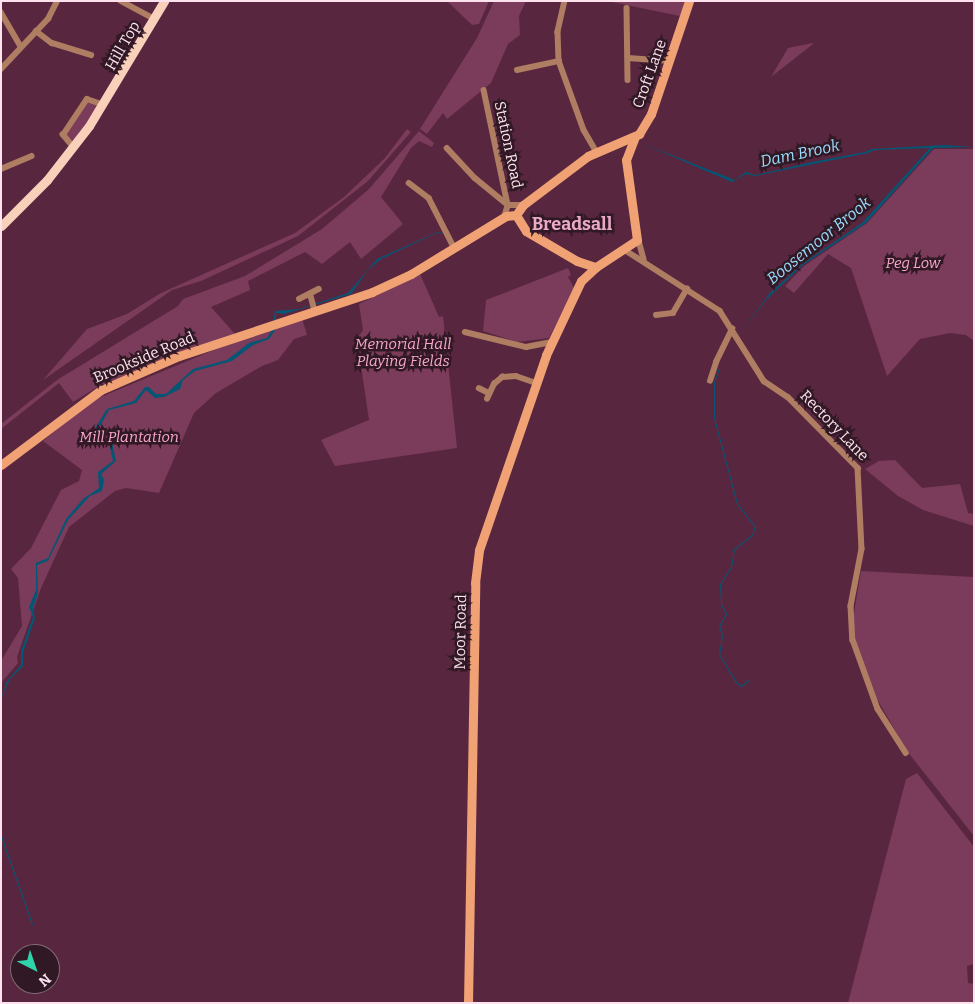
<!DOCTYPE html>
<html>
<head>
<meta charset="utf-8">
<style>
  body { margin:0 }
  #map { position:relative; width:975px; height:1004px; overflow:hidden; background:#592640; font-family:Bitter,serif }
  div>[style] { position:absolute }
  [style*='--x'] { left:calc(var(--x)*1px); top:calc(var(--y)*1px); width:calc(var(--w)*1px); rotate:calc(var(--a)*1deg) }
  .green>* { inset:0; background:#7b3b5b }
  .water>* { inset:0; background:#045674 }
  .stream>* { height:1px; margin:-0.5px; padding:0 0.5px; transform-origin:0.5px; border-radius:0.5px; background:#045674 }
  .street>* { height:5.5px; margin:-2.75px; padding:0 2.75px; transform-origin:2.75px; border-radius:2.75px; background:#af7d61 }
  .secondary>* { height:9px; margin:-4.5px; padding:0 4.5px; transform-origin:4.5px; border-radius:4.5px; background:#f1a274 }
  .primary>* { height:9px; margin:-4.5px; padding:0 4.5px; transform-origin:4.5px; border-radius:4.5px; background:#f9d0b9 }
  span { translate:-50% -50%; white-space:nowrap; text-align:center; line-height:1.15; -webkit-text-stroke:5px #301924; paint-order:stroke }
  .street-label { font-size:15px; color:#fee3ee }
  .park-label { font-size:15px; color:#f8a6cc; font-style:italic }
  .water-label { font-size:16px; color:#99dbfc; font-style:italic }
  .quarter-label { font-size:18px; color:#eaaac7; font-weight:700 }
  .frame { position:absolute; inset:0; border:2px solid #fee3ee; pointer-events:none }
  .north { position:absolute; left:10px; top:944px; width:50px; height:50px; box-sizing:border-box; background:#301924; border:1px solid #826a75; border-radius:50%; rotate:139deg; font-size:14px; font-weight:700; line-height:20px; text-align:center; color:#fee3ee }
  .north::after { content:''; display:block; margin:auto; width:18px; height:22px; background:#2fd4aa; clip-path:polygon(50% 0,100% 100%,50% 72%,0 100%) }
</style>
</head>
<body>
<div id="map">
  <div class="green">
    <div style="clip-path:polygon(447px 1px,489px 1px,479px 24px,472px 25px)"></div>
    <div style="clip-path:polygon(494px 1px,526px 1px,519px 16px,520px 35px,508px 44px,491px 83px,447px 119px,443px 113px,427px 134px,420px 129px,477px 38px)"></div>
    <div style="clip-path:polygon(607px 1px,685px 1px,680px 16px)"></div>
    <div style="clip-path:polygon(813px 43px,813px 44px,771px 77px,788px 48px)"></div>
    <div style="clip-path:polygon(89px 101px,99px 106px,72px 143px,65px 137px)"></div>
    <div style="clip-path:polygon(407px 129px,411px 132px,368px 181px,298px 236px,201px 281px,172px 290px,43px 380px,87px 329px,127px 314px,161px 293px,295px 233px,344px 197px,385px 158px)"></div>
    <div style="clip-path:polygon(419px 131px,434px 143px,432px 147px,419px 141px,411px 148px,381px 197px,403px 224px,361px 259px,350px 242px,322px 264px,305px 252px,248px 281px,250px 290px,211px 307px,235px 334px,99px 386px,73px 402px,59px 383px,1px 429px,1px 424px,57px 380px,178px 306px,183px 299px,245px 276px,322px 229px,369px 189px)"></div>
    <div style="clip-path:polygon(934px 149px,974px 149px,974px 341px,966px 335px,950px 333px,920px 339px,887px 376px,851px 268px,828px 254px,794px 293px,785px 286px,804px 266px,867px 223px)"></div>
    <div style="clip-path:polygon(568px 268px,571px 275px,568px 277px,574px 288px,549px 338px,517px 342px,483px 331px,486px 300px)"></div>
    <div style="clip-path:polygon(420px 274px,439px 317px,443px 316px,457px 448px,335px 466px,321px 440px,369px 420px,357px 339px,363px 330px,359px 304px)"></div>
    <div style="clip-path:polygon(302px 318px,307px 335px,294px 339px,278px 360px,262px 366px,216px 393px,194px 413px,159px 493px,126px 488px,115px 491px,69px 527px,41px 588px,17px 657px,18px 663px,1px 683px,1px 661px,22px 626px,18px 578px,11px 569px,31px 548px,61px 490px,79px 481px,82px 470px,43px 441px,91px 401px,238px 340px)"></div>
    <div style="clip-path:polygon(895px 460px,922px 488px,960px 484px,968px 513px,974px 514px,974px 526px,923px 510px,898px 496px,865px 469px,879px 461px)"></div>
    <div style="clip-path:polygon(861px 571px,974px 577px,974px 836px,907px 751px,877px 699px,851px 631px)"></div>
    <div style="clip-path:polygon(917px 773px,974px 847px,974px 964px,967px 966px,968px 983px,974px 984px,974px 1003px,848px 1003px,906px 779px)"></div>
  </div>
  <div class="water">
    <div style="clip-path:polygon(641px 143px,735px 180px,746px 172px,755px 175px,812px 162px,865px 152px,872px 149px,944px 145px,974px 147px,933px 148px,866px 223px,803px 265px,766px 300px,741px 332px,770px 293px,802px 264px,862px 223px,930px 148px,875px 150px,868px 153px,755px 176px,746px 174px,732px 182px)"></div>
    <div style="clip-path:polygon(438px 232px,445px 234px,437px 233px,381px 259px,368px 270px,351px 294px,284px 314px,276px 313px,276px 329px,269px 339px,253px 345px,232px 361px,195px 371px,183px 380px,180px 389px,164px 397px,155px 398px,146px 390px,136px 403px,109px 410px,95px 435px,112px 442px,116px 461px,101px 474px,104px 480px,102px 491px,90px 496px,68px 520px,48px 561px,37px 565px,38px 594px,33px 608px,35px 618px,23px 653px,23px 666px,10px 679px,1px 699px,7px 681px,21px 665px,21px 651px,33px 617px,29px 607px,36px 590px,36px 563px,48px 558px,66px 519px,83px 499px,99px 488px,98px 472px,113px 461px,109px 443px,95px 440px,91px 435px,107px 409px,134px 401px,145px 387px,149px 387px,156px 394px,166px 394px,193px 369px,227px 360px,249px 343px,267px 338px,272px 330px,275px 311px,299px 309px,348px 293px,377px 259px)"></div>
  </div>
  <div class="stream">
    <div style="--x:719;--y:368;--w:15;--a:110"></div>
    <div style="--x:714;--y:382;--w:36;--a:90"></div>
    <div style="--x:714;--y:418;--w:89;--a:75"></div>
    <div style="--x:737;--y:504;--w:28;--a:51"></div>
    <div style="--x:755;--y:526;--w:9;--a:108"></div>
    <div style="--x:752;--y:535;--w:23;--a:142"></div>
    <div style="--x:734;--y:549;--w:18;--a:99"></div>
    <div style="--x:731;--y:567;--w:20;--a:123"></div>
    <div style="--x:720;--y:584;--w:20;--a:87"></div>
    <div style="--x:721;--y:604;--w:11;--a:63"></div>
    <div style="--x:726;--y:614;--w:14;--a:120"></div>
    <div style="--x:719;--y:626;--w:10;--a:73"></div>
    <div style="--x:722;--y:636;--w:18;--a:99"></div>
    <div style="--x:719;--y:654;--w:33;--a:59"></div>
    <div style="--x:736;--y:682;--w:6;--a:39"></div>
    <div style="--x:741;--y:686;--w:10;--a:-37"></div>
    <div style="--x:1;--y:836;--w:93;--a:70.6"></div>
  </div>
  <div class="street">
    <div style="--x:121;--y:1;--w:38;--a:28"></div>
    <div style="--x:565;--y:1;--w:32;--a:103"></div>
    <div style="--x:558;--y:32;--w:29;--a:88"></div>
    <div style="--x:559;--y:61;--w:73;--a:70.1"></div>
    <div style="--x:584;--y:130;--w:24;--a:60"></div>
    <div style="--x:627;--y:8;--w:72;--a:89.2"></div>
    <div style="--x:1;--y:12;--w:39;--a:60"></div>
    <div style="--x:36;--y:31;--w:20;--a:37"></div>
    <div style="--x:52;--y:43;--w:41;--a:17.1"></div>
    <div style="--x:628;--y:58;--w:42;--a:4.1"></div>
    <div style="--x:1;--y:69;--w:69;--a:-46.8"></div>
    <div style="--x:48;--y:19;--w:20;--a:-63"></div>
    <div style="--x:517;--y:70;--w:43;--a:-12.1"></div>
    <div style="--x:484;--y:90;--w:117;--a:78.2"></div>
    <div style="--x:73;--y:147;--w:16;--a:-130"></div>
    <div style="--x:63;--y:135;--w:43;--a:-56.3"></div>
    <div style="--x:87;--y:99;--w:18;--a:19"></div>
    <div style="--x:447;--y:148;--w:41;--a:47"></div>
    <div style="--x:475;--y:178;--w:43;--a:39.3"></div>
    <div style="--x:1;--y:169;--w:33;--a:-23"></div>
    <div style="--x:409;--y:183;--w:25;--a:37"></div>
    <div style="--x:429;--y:198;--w:55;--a:63"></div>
    <div style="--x:504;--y:217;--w:13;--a:-72"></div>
    <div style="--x:508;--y:205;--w:15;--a:0"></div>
    <div style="--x:638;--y:237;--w:23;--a:75"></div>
    <div style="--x:625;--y:250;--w:113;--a:32.7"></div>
    <div style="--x:720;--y:311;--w:83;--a:57.8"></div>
    <div style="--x:764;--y:381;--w:29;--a:34"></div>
    <div style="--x:788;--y:397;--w:100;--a:45.4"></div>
    <div style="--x:858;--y:468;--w:81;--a:87.2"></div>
    <div style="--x:862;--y:549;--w:58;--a:100.9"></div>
    <div style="--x:851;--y:606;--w:34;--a:87"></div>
    <div style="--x:853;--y:640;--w:73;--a:70.1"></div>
    <div style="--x:878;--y:709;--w:52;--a:57.5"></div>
    <div style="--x:311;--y:296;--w:16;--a:75"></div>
    <div style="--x:299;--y:299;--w:22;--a:-27"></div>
    <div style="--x:656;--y:315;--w:17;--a:-7"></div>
    <div style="--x:673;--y:313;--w:28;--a:-60"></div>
    <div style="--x:465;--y:332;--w:63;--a:13.8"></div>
    <div style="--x:526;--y:347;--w:26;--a:-11"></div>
    <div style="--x:710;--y:381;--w:20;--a:-72"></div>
    <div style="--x:716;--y:362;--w:37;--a:-64"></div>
    <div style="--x:479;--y:388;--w:11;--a:27"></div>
    <div style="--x:487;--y:399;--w:17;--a:-65"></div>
    <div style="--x:494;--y:384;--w:11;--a:-41"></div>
    <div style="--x:502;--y:377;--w:14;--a:-4"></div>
    <div style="--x:516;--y:376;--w:21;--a:19"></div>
  </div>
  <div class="secondary">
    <div style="--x:516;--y:215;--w:12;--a:-55"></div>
    <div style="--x:523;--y:205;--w:81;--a:-37"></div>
    <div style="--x:588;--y:156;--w:56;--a:-23.3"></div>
    <div style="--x:639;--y:134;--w:23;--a:-59"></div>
    <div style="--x:651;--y:114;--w:119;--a:-71.4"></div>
    <div style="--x:516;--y:215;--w:19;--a:58"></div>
    <div style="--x:526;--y:231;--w:59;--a:30.5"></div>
    <div style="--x:577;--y:261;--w:20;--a:18"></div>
    <div style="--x:1;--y:465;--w:125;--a:-36.9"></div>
    <div style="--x:101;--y:390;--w:85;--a:-23.6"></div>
    <div style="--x:179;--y:356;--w:203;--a:-18.3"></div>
    <div style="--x:372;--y:292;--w:43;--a:-24.8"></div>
    <div style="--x:411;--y:274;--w:111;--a:-31.4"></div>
    <div style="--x:506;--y:216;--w:10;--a:-6"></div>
    <div style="--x:468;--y:1003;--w:420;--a:-89"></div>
    <div style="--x:475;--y:583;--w:33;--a:-83"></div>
    <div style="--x:479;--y:550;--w:206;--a:-71"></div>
    <div style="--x:546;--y:355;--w:82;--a:-64.7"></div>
    <div style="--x:581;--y:281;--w:21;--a:-43"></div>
    <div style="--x:596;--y:267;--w:49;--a:-33.4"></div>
    <div style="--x:637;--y:240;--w:81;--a:-97.8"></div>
    <div style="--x:626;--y:160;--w:25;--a:-69"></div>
  </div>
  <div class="primary">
    <div style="--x:1;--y:226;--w:65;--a:-45"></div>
    <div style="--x:47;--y:180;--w:68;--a:-52.1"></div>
    <div style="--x:89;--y:126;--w:146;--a:-59"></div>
  </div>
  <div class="street-label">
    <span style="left:123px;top:46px;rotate:-60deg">Hill Top</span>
    <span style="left:650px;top:74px;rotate:-70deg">Croft Lane</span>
    <span style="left:508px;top:145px;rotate:78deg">Station Road</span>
    <span style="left:144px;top:358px;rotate:-23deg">Brookside Road</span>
    <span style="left:834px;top:426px;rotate:46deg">Rectory Lane</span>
    <span style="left:461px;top:632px;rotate:-89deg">Moor Road</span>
  </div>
  <div class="park-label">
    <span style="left:913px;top:264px">Peg Low</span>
    <span style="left:403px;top:353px">Memorial Hall<br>Playing Fields</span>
    <span style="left:129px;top:438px">Mill Plantation</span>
  </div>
  <div class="water-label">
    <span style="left:800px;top:154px;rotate:-12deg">Dam Brook</span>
    <span style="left:819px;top:241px;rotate:-39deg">Boosemoor Brook</span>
  </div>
  <div class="quarter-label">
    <span style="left:572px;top:224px">Breadsall</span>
  </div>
  <div class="frame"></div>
  <div class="north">N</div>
</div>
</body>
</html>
